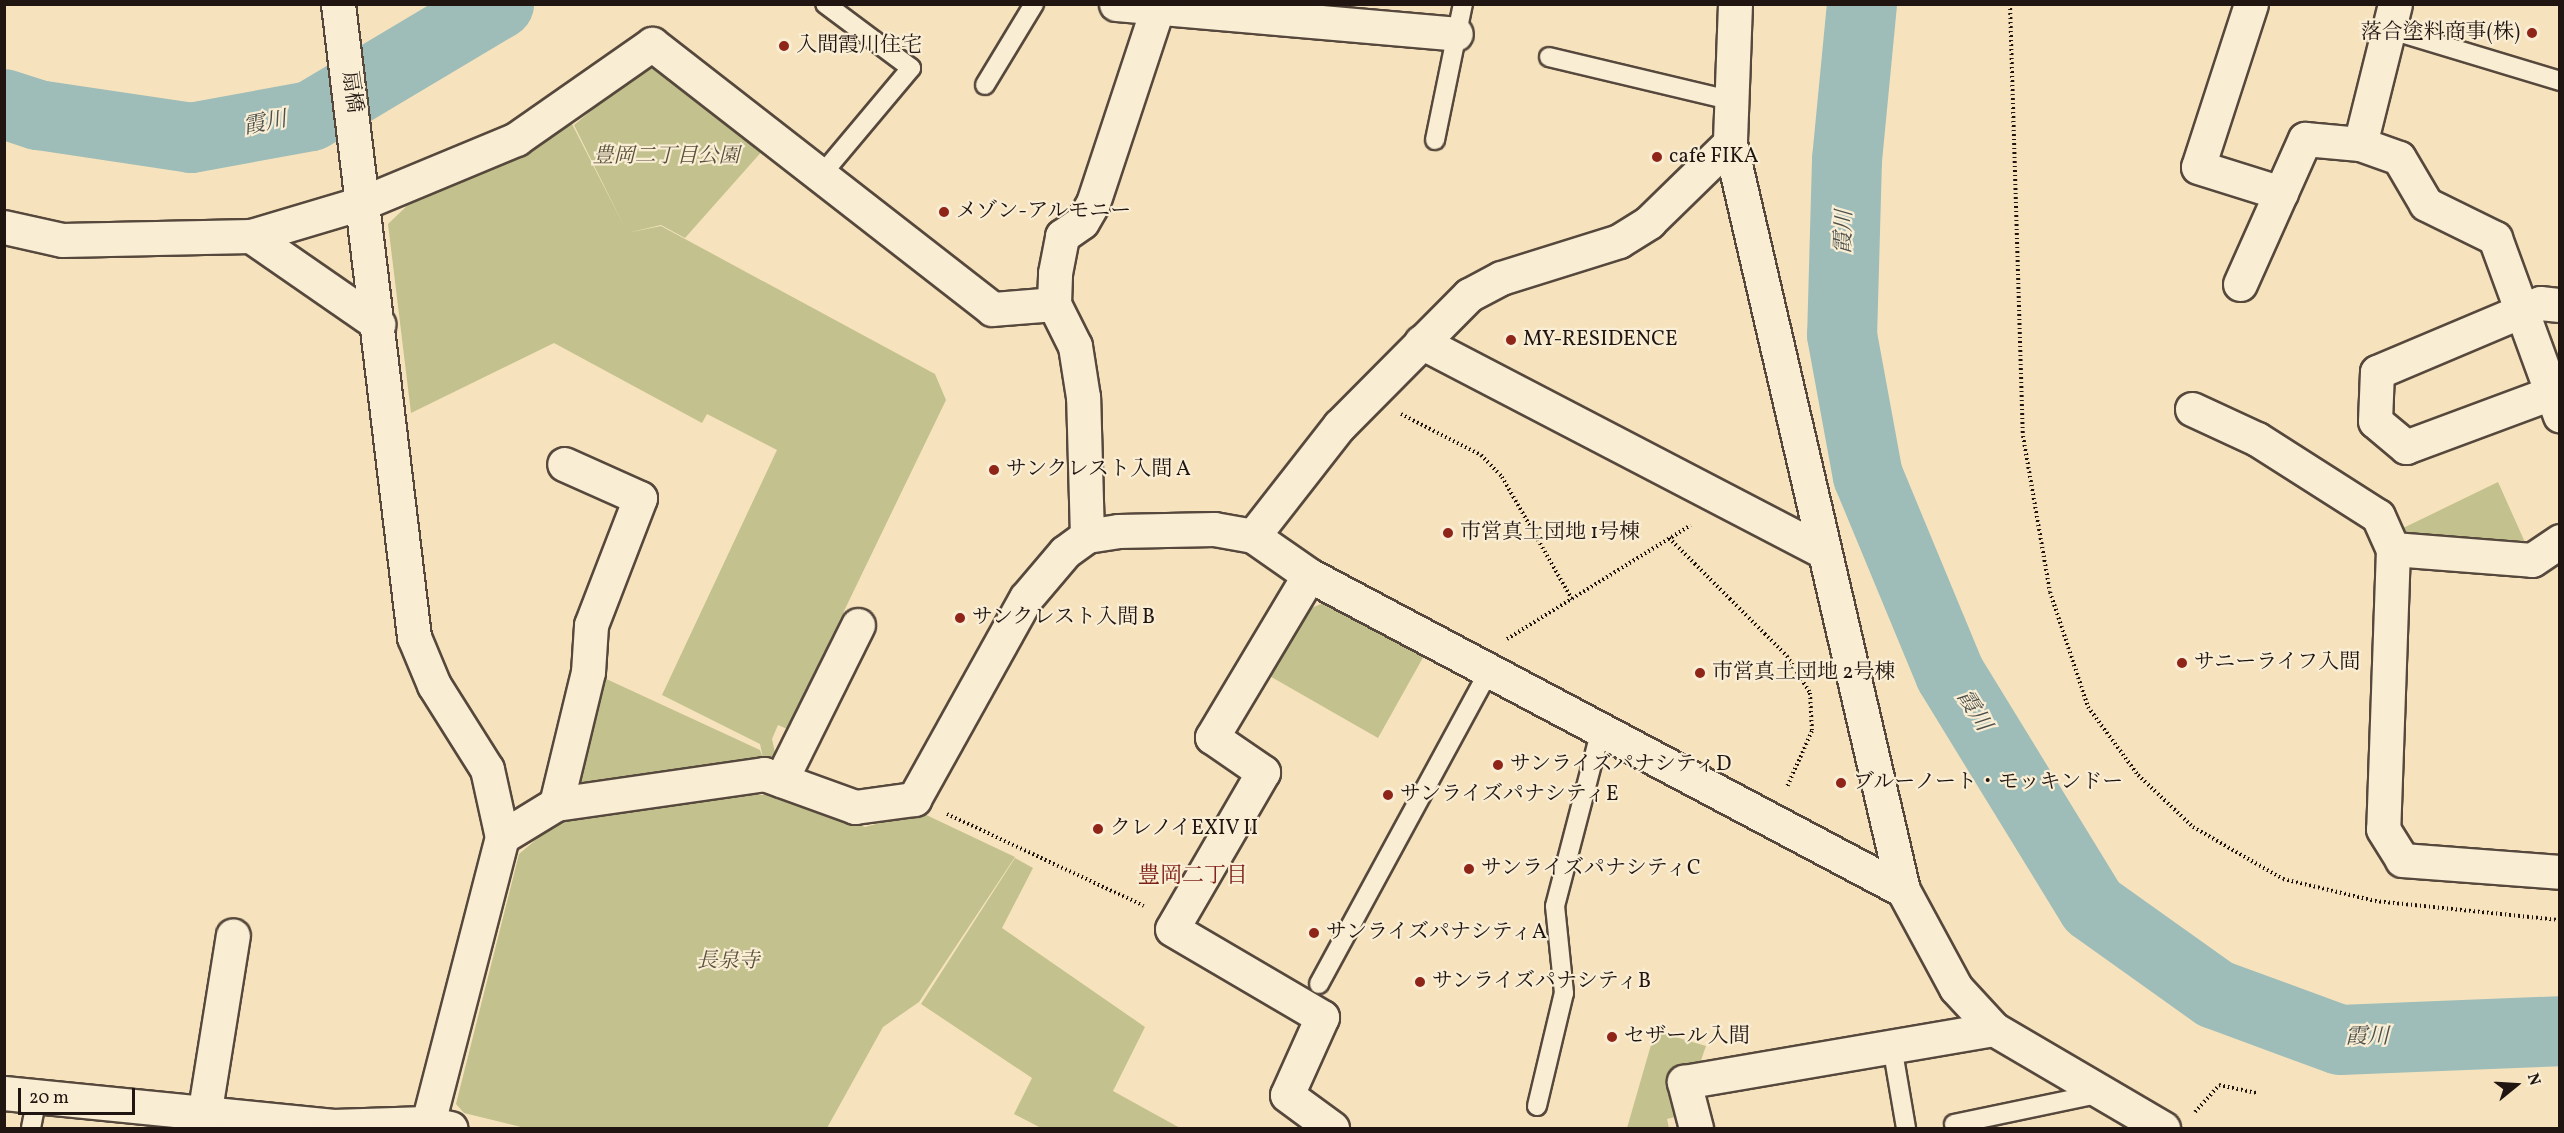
<!DOCTYPE html>
<html>
<head>
<meta charset="utf-8">
<style>
  body { margin:0 }
  #map { position:relative; width:2564px; height:1133px; overflow:hidden; background:#f6e3bd; font-family:Vollkorn,"Noto Serif JP",serif }
  div>[style] { position:absolute }
  [style*='--x'] { left:calc(var(--x)*1px); top:calc(var(--y)*1px); width:calc(var(--w)*1px); rotate:calc(var(--a)*1deg) }
  .green>* { inset:0; background:#c3c18d }
  .river>* { height:70px; margin:-35px; padding:0 35px; transform-origin:35px; border-radius:35px; background:#9ebdb9 }
  .path>* { height:4px; margin-top:-2px; transform-origin:0; background:repeating-linear-gradient(90deg,#201511 0 1.5px,transparent 0 4.5px) }
  .roads { filter:drop-shadow(2px 0 #56483c) drop-shadow(-2px 0 #56483c) drop-shadow(0 2px #56483c) drop-shadow(0 -2px #56483c) }
  .lane>* { height:18px; margin:-9px; padding:0 9px; transform-origin:9px; border-radius:9px; background:#f9edd4 }
  .street>* { height:33px; margin:-16.5px; padding:0 16.5px; transform-origin:16.5px; border-radius:16.5px; background:#f9edd4 }
  .dots>* { width:16px; height:16px; translate:-50% -50%; box-sizing:border-box; border:3px solid #f9edd4; border-radius:50% }
  span { translate:-50% -50%; white-space:nowrap; text-align:center; line-height:1.15; -webkit-text-stroke:4.5px #f9edd4; paint-order:stroke }
  .poi-label { font-size:21px; color:#201511 }
  .right { translate:-100% -50%; text-align:right }
  .left { translate:0 -50%; text-align:left }
  .street-label { font-size:21px; color:#201511 }
  .park-label { font-size:21px; color:#59513c; font-style:italic }
  .water-label { font-size:22px; color:#4c504c; font-style:italic }
  .neighbourhood-label { font-size:22px; color:#7a1f14 }
  .frame { position:absolute; inset:0; border:6px solid #201511; pointer-events:none }
  .north { position:absolute; left:2486px; top:1055px; width:60px; height:60px; -webkit-text-stroke:4px #f9edd4; paint-order:stroke; rotate:72deg; font-size:16px; font-weight:700; line-height:24px; text-align:center; color:#201511 }
  .north::after { content:''; display:block; margin:auto; width:21px; height:27px; background:#201511; clip-path:polygon(50% 0,100% 100%,50% 72%,0 100%) }
  .scale { position:absolute; left:18px; top:1088px; width:117px; height:27px; box-sizing:border-box; border:3px solid #201511; border-top:0; padding-left:8px; font-size:18px; line-height:21px; white-space:nowrap; color:#201511; -webkit-text-stroke:4px #f9edd4; paint-order:stroke }
</style>
</head>
<body>
<div id="map">
  <div class="green">
    <div style="clip-path:polygon(643px 67px,656px 67px,764px 149px,685px 238px,661px 225px,627px 233px,661px 226px,935px 374px,946px 400px,787px 729px,778px 725px,772px 739px,778px 766px,579px 789px,602px 677px,760px 750px,763px 758px,760px 744px,662px 695px,777px 450px,707px 414px,702px 423px,554px 343px,411px 413px,388px 224px,411px 202px,516px 157px,572px 124px,624px 226px,574px 125px)"></div>
    <div style="clip-path:polygon(2498px 482px,2528px 549px,2399px 537px,2397px 531px)"></div>
    <div style="clip-path:polygon(1326px 602px,1425px 654px,1378px 738px,1266px 674px,1311px 608px)"></div>
    <div style="clip-path:polygon(728px 795px,774px 795px,865px 827px,920px 812px,1015px 857px,919px 1002px,883px 1027px,827px 1128px,525px 1128px,464px 1113px,456px 1104px,519px 854px,558px 821px)"></div>
    <div style="clip-path:polygon(1015px 858px,1033px 868px,1002px 928px,1145px 1027px,1113px 1091px,1180px 1128px,1041px 1128px,1014px 1114px,1032px 1078px,921px 1004px)"></div>
    <div style="clip-path:polygon(1655px 1031px,1706px 1046px,1699px 1066px,1671px 1071px,1683px 1115px,1667px 1119px,1669px 1128px,1627px 1128px)"></div>
  </div>
  <div class="river">
    <div style="--x:1862;--y:4;--w:157;--a:95.5"></div>
    <div style="--x:1847;--y:160;--w:175;--a:91.6"></div>
    <div style="--x:1842;--y:335;--w:143;--a:79.6"></div>
    <div style="--x:1868;--y:476;--w:214;--a:67.5"></div>
    <div style="--x:1950;--y:674;--w:273;--a:58.5"></div>
    <div style="--x:2093;--y:907;--w:150;--a:35.5"></div>
    <div style="--x:2215;--y:994;--w:133;--a:20.2"></div>
    <div style="--x:2340;--y:1040;--w:220;--a:-2.3"></div>
    <div style="--x:4;--y:104;--w:36;--a:18"></div>
    <div style="--x:38;--y:115;--w:155;--a:8.5"></div>
    <div style="--x:191;--y:138;--w:122;--a:-10.4"></div>
    <div style="--x:311;--y:116;--w:219;--a:-30.8"></div>
  </div>
  <div class="path">
    <div style="--x:2010;--y:4;--w:432;--a:88.3"></div>
    <div style="--x:2023;--y:436;--w:158;--a:80.2"></div>
    <div style="--x:2050;--y:592;--w:121;--a:71.7"></div>
    <div style="--x:2088;--y:707;--w:84;--a:53.7"></div>
    <div style="--x:2138;--y:775;--w:76;--a:43.4"></div>
    <div style="--x:2193;--y:827;--w:104;--a:30"></div>
    <div style="--x:2283;--y:879;--w:95;--a:13.4"></div>
    <div style="--x:2375;--y:901;--w:186;--a:5.9"></div>
    <div style="--x:1401;--y:414;--w:90;--a:27.1"></div>
    <div style="--x:1481;--y:455;--w:30;--a:46"></div>
    <div style="--x:1502;--y:477;--w:141;--a:60.2"></div>
    <div style="--x:1669;--y:538;--w:167;--a:45"></div>
    <div style="--x:1787;--y:656;--w:44;--a:58.1"></div>
    <div style="--x:1810;--y:693;--w:38;--a:87"></div>
    <div style="--x:1812;--y:731;--w:61;--a:114.1"></div>
    <div style="--x:1507;--y:639;--w:216;--a:-31.8"></div>
    <div style="--x:947;--y:814;--w:217;--a:25"></div>
    <div style="--x:2195;--y:1112;--w:36;--a:-48"></div>
    <div style="--x:2219;--y:1085;--w:38;--a:12"></div>
  </div>
  <div class="roads">
    <div class="lane">
      <div style="--x:2388;--y:29;--w:180;--a:16.8"></div>
      <div style="--x:1549;--y:57;--w:185;--a:13.4"></div>
      <div style="--x:985;--y:85;--w:95;--a:-58.8"></div>
      <div style="--x:1435;--y:140;--w:139;--a:-78.4"></div>
      <div style="--x:823;--y:173;--w:137;--a:-50"></div>
      <div style="--x:911;--y:68;--w:107;--a:-143.3"></div>
      <div style="--x:1319;--y:984;--w:356;--a:-61.5"></div>
      <div style="--x:1892;--y:1046;--w:83;--a:80.3"></div>
      <div style="--x:1537;--y:1106;--w:116;--a:-76.6"></div>
      <div style="--x:1564;--y:993;--w:87;--a:-95.9"></div>
      <div style="--x:1555;--y:906;--w:182;--a:-75.4"></div>
      <div style="--x:1954;--y:1124;--w:151;--a:-11.8"></div>
      <div style="--x:31;--y:1128;--w:33;--a:-79"></div>
    </div>
    <div class="street">
      <div style="--x:338;--y:4;--w:638;--a:83.15"></div>
      <div style="--x:414;--y:637;--w:52;--a:67.4"></div>
      <div style="--x:434;--y:685;--w:99;--a:57.8"></div>
      <div style="--x:487;--y:769;--w:70;--a:77.6"></div>
      <div style="--x:502;--y:837;--w:301;--a:104.5"></div>
      <div style="--x:1116;--y:4;--w:341;--a:5"></div>
      <div style="--x:1735;--y:4;--w:139;--a:92.1"></div>
      <div style="--x:1730;--y:143;--w:767;--a:76.96"></div>
      <div style="--x:1903;--y:890;--w:111;--a:61.6"></div>
      <div style="--x:1956;--y:988;--w:56;--a:47.2"></div>
      <div style="--x:1994;--y:1029;--w:196;--a:30.4"></div>
      <div style="--x:2251;--y:4;--w:171;--a:108"></div>
      <div style="--x:2198;--y:167;--w:87;--a:17.4"></div>
      <div style="--x:2395;--y:4;--w:144;--a:104"></div>
      <div style="--x:2360;--y:144;--w:41;--a:19.7"></div>
      <div style="--x:2399;--y:158;--w:53;--a:59.6"></div>
      <div style="--x:2426;--y:204;--w:77;--a:26.2"></div>
      <div style="--x:2495;--y:238;--w:189;--a:69.9"></div>
      <div style="--x:4;--y:227;--w:59;--a:12.6"></div>
      <div style="--x:62;--y:240;--w:189;--a:-1.2"></div>
      <div style="--x:251;--y:236;--w:119;--a:-16.6"></div>
      <div style="--x:365;--y:202;--w:164;--a:-22.6"></div>
      <div style="--x:516;--y:139;--w:166;--a:-34.9"></div>
      <div style="--x:652;--y:44;--w:431;--a:37.9"></div>
      <div style="--x:992;--y:309;--w:62;--a:-4.6"></div>
      <div style="--x:251;--y:236;--w:155;--a:34.7"></div>
      <div style="--x:2240;--y:284;--w:159;--a:-65.9"></div>
      <div style="--x:2305;--y:139;--w:55;--a:5.2"></div>
      <div style="--x:1421;--y:342;--w:452;--a:27.5"></div>
      <div style="--x:2551;--y:393;--w:155;--a:159.6"></div>
      <div style="--x:2406;--y:447;--w:40;--a:-140"></div>
      <div style="--x:2375;--y:421;--w:49;--a:-87.7"></div>
      <div style="--x:2377;--y:372;--w:177;--a:-22.9"></div>
      <div style="--x:2540;--y:303;--w:20;--a:6"></div>
      <div style="--x:2192;--y:409;--w:72;--a:24.8"></div>
      <div style="--x:2257;--y:439;--w:143;--a:32.5"></div>
      <div style="--x:2378;--y:516;--w:36;--a:66"></div>
      <div style="--x:2393;--y:549;--w:280;--a:92"></div>
      <div style="--x:2383;--y:829;--w:36;--a:58"></div>
      <div style="--x:2402;--y:860;--w:158;--a:4.3"></div>
      <div style="--x:1087;--y:536;--w:139;--a:-91.6"></div>
      <div style="--x:1083;--y:397;--w:52;--a:-98.9"></div>
      <div style="--x:1075;--y:346;--w:47;--a:-116.6"></div>
      <div style="--x:1054;--y:304;--w:31;--a:-88"></div>
      <div style="--x:1055;--y:273;--w:38;--a:-79"></div>
      <div style="--x:1062;--y:236;--w:24;--a:-35"></div>
      <div style="--x:1082;--y:222;--w:22;--a:-60"></div>
      <div style="--x:1093;--y:203;--w:201;--a:-71.7"></div>
      <div style="--x:1253;--y:536;--w:140;--a:-52"></div>
      <div style="--x:1339;--y:426;--w:185;--a:-45.2"></div>
      <div style="--x:1469;--y:295;--w:36;--a:-28"></div>
      <div style="--x:1501;--y:278;--w:124;--a:-17.4"></div>
      <div style="--x:1619;--y:241;--w:36;--a:-32"></div>
      <div style="--x:1649;--y:222;--w:113;--a:-44.3"></div>
      <div style="--x:2393;--y:549;--w:139;--a:4.5"></div>
      <div style="--x:2532;--y:560;--w:34;--a:-34"></div>
      <div style="--x:1309;--y:575;--w:189;--a:120.9"></div>
      <div style="--x:1212;--y:737;--w:62;--a:34.5"></div>
      <div style="--x:1263;--y:772;--w:181;--a:120.1"></div>
      <div style="--x:1172;--y:929;--w:174;--a:30.4"></div>
      <div style="--x:1322;--y:1017;--w:85;--a:114.2"></div>
      <div style="--x:1287;--y:1095;--w:56;--a:36.3"></div>
      <div style="--x:781;--y:780;--w:173;--a:-63.6"></div>
      <div style="--x:556;--y:804;--w:136;--a:-76.4"></div>
      <div style="--x:588;--y:672;--w:47;--a:-86.3"></div>
      <div style="--x:591;--y:625;--w:136;--a:-68.9"></div>
      <div style="--x:640;--y:498;--w:83;--a:-155.9"></div>
      <div style="--x:502;--y:837;--w:63;--a:-31.4"></div>
      <div style="--x:556;--y:804;--w:210;--a:-8.2"></div>
      <div style="--x:764;--y:774;--w:97;--a:19.9"></div>
      <div style="--x:855;--y:807;--w:60;--a:-7.7"></div>
      <div style="--x:914;--y:799;--w:230;--a:-60.9"></div>
      <div style="--x:1026;--y:598;--w:60;--a:-49.7"></div>
      <div style="--x:1065;--y:552;--w:27;--a:-36"></div>
      <div style="--x:1087;--y:536;--w:31;--a:-9"></div>
      <div style="--x:1118;--y:531;--w:96;--a:-1.2"></div>
      <div style="--x:1214;--y:529;--w:40;--a:10"></div>
      <div style="--x:1253;--y:536;--w:68;--a:34.9"></div>
      <div style="--x:1309;--y:575;--w:672;--a:27.94"></div>
      <div style="--x:4;--y:1093;--w:331;--a:5.7"></div>
      <div style="--x:333;--y:1126;--w:93;--a:-1.8"></div>
      <div style="--x:426;--y:1123;--w:25;--a:12"></div>
      <div style="--x:202;--y:1128;--w:195;--a:-80.9"></div>
      <div style="--x:1696;--y:1128;--w:48;--a:-104.6"></div>
      <div style="--x:1684;--y:1082;--w:314;--a:-9.7"></div>
    </div>
  </div>
  <div class="dots">
    <div style="left:2532px;top:33px;background:#8f2418"></div>
    <div style="left:784px;top:46px;background:#8f2418"></div>
    <div style="left:1657px;top:157px;background:#8f2418"></div>
    <div style="left:944px;top:212px;background:#8f2418"></div>
    <div style="left:1511px;top:340px;background:#8f2418"></div>
    <div style="left:994px;top:470px;background:#8f2418"></div>
    <div style="left:1448px;top:533px;background:#8f2418"></div>
    <div style="left:960px;top:618px;background:#8f2418"></div>
    <div style="left:2182px;top:663px;background:#8f2418"></div>
    <div style="left:1700px;top:673px;background:#8f2418"></div>
    <div style="left:1498px;top:765px;background:#8f2418"></div>
    <div style="left:1841px;top:783px;background:#8f2418"></div>
    <div style="left:1388px;top:795px;background:#8f2418"></div>
    <div style="left:1098px;top:829px;background:#8f2418"></div>
    <div style="left:1469px;top:869px;background:#8f2418"></div>
    <div style="left:1314px;top:933px;background:#8f2418"></div>
    <div style="left:1420px;top:982px;background:#8f2418"></div>
    <div style="left:1612px;top:1037px;background:#8f2418"></div>
  </div>
  <div class="poi-label">
    <span class="right" style="left:2520px;top:33px">落合塗料商事(株)</span>
    <span class="left" style="left:796px;top:46px">入間霞川住宅</span>
    <span class="left" style="left:1669px;top:157px">cafe FIKA</span>
    <span class="left" style="left:956px;top:212px">メゾン-アルモニー</span>
    <span class="left" style="left:1523px;top:340px">MY-RESIDENCE</span>
    <span class="left" style="left:1006px;top:470px">サンクレスト入間 A</span>
    <span class="left" style="left:1460px;top:533px">市営真土団地 1号棟</span>
    <span class="left" style="left:972px;top:618px">サンクレスト入間 B</span>
    <span class="left" style="left:2194px;top:663px">サニーライフ入間</span>
    <span class="left" style="left:1712px;top:673px">市営真土団地 2号棟</span>
    <span class="left" style="left:1510px;top:765px">サンライズパナシティD</span>
    <span class="left" style="left:1853px;top:783px">ブルーノート・モッキンドー</span>
    <span class="left" style="left:1400px;top:795px">サンライズパナシティE</span>
    <span class="left" style="left:1110px;top:829px">クレノイEXIV II</span>
    <span class="left" style="left:1481px;top:869px">サンライズパナシティC</span>
    <span class="left" style="left:1326px;top:933px">サンライズパナシティA</span>
    <span class="left" style="left:1432px;top:982px">サンライズパナシティB</span>
    <span class="left" style="left:1624px;top:1037px">セザール入間</span>
  </div>
  <div class="street-label">
    <span style="left:351px;top:92px;rotate:82deg">扇橋</span>
  </div>
  <div class="park-label">
    <span style="left:666px;top:157px">豊岡二丁目公園</span>
    <span style="left:728px;top:962px">長泉寺</span>
  </div>
  <div class="water-label">
    <span style="left:265px;top:124px;rotate:-11deg">霞川</span>
    <span style="left:1845px;top:232px;rotate:-88deg">霞川</span>
    <span style="left:1973px;top:711px;rotate:58deg">霞川</span>
    <span style="left:2367px;top:1038px">霞川</span>
  </div>
  <div class="neighbourhood-label">
    <span style="left:1193px;top:877px">豊岡二丁目</span>
  </div>
  <div class="frame"></div>
  <div class="north">N</div>
  <div class="scale">20 m</div>
</div>
</body>
</html>
